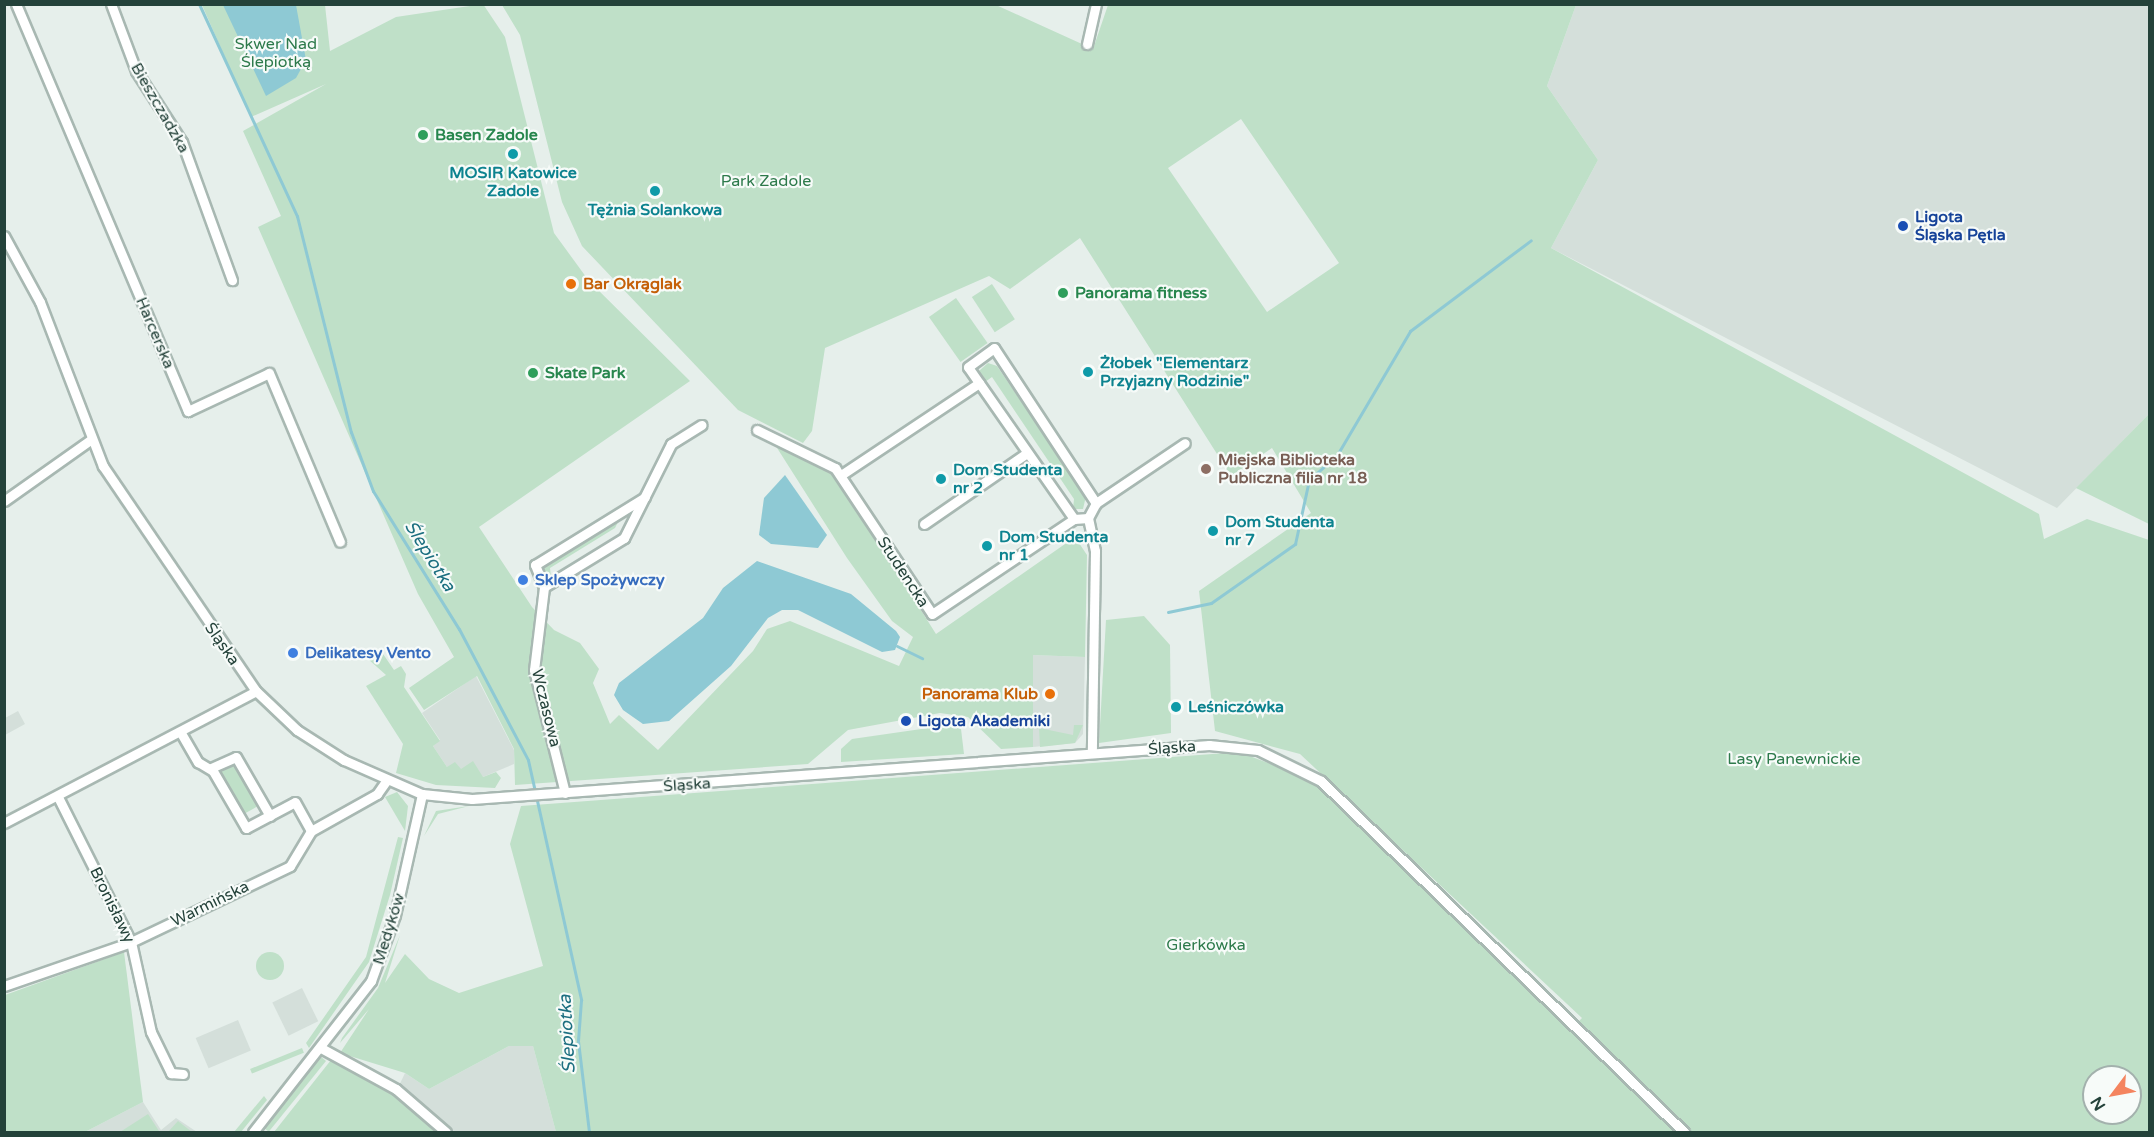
<!DOCTYPE html>
<html>
<head>
<meta charset="utf-8">
<style>
  body { margin:0 }
  #map { position:relative; width:2154px; height:1137px; overflow:hidden; background:#e6efeb; font-family:"Varela Round",sans-serif }
  div>[style] { position:absolute }
  [style*='--x'] { left:calc(var(--x)*1px); top:calc(var(--y)*1px); width:calc(var(--w)*1px); rotate:calc(var(--a)*1deg) }
  .built>* { inset:0; background:#d4dfda; transform-origin:0 0 }
  .green>* { inset:0; background:#bfe0c8; transform-origin:0 0 }
  .round { border-radius:50% }
  .water>* { inset:0; background:#8ec9d4 }
  .stream>* { height:3px; margin:-1.5px; padding:0 1.5px; transform-origin:1.5px; border-radius:1.5px; background:#8ec9d4 }
  .roads { filter:drop-shadow(2px 0 #a8b8b2) drop-shadow(-2px 0 #a8b8b2) drop-shadow(0 2px #a8b8b2) drop-shadow(0 -2px #a8b8b2) }
  .minor>* { height:9px; margin:-4.5px; padding:0 4.5px; transform-origin:4.5px; border-radius:4.5px; background:#fff }
  .dots>* { width:16px; height:16px; translate:-50% -50%; box-sizing:border-box; border:3px solid #f7fbf9; border-radius:50% }
  span { translate:-50% -50%; white-space:nowrap; text-align:center; line-height:1.15; -webkit-text-stroke:4.5px #f7fbf9; paint-order:stroke }
  .park-label { font-size:16px; color:#2d7a4b }
  .street-label { font-size:16px; color:#24423a }
  .leisure-label { font-size:16px; color:#27864d; font-weight:700 }
  .left { translate:0 -50%; text-align:left }
  .culture-label { font-size:16px; color:#0d838f; font-weight:700 }
  .transit-label { font-size:16px; color:#164399; font-weight:700 }
  .food-label { font-size:16px; color:#c56008; font-weight:700 }
  .right { translate:-100% -50%; text-align:right }
  .education-label { font-size:16px; color:#785e54; font-weight:700 }
  .shop-label { font-size:16px; color:#366cbe; font-weight:700 }
  .water-label { font-size:18px; color:#1c6f80; font-style:italic }
  .frame { position:absolute; inset:0; border:6px solid #24423a; pointer-events:none }
  .north { position:absolute; left:2082px; top:1065px; width:60px; height:60px; box-sizing:border-box; background:#f7fbf9; border:2px solid #a3b1ad; border-radius:50%; rotate:238deg; font-size:16px; font-weight:700; line-height:24px; text-align:center; color:#24423a }
  .north::after { content:''; display:block; margin:auto; width:21px; height:27px; background:#f4845f; clip-path:polygon(50% 0,100% 100%,50% 72%,0 100%) }
</style>
</head>
<body>
<div id="map">
  <div class="built">
    <div style="clip-path:polygon(1576px 5px,2149px 5px,2149px 414px,2057px 508px,1551px 248px,1598px 160px,1547px 86px)"></div>
    <div style="clip-path:polygon(1033px 655px,1085px 657px,1083px 734px,1075px 743px,1033px 747px)"></div>
    <div style="clip-path:polygon(476px 676px,514px 750px,514px 764px,483px 777px,447px 767px,433px 746px,440px 740px,422px 713px)"></div>
    <div style="clip-path:polygon(18px 711px,25px 724px,5px 735px,5px 718px)"></div>
    <div style="left:302px;top:988px;width:37px;height:33px;rotate:64deg"></div>
    <div style="left:238px;top:1020px;width:33px;height:46px;rotate:67deg"></div>
    <div style="clip-path:polygon(509px 1046px,533px 1046px,556px 1132px,435px 1132px,396px 1092px,405px 1073px,429px 1089px)"></div>
    <div style="clip-path:polygon(143px 1102px,161px 1130px,176px 1118px,197px 1132px,85px 1132px)"></div>
  </div>
  <div class="green">
    <div style="clip-path:polygon(483px 4px,505px 37px,554px 233px,589px 281px,690px 381px,479px 527px,532px 607px,554px 630px,580px 643px,599px 669px,593px 683px,610px 724px,619px 715px,658px 750px,753px 651px,767px 629px,790px 621px,899px 666px,913px 637px,892px 621px,847px 558px,772px 440px,833px 471px,936px 634px,1075px 537px,1087px 555px,1085px 657px,1033px 655px,1033px 747px,1001px 749px,968px 717px,940px 713px,848px 730px,808px 764px,515px 785px,514px 749px,477px 676px,424px 710px,409px 688px,454px 657px,418px 594px,258px 227px,281px 216px,243px 131px,326px 84px,251px 117px,202px 5px,325px 5px,330px 51px,396px 17px)"></div>
    <div style="clip-path:polygon(evenodd,502px 5px,996px 5px,1093px 49px,1108px 5px,1576px 5px,1547px 86px,1598px 160px,1551px 248px,2039px 514px,2044px 539px,2087px 519px,2149px 540px,2149px 1132px,556px 1132px,533px 1046px,509px 1046px,429px 1089px,405px 1073px,340px 1053px,369px 1009px,340px 1043px,342px 1038px,378px 988px,400px 935px,385px 983px,405px 954px,429px 979px,459px 993px,543px 966px,510px 844px,521px 806px,1239px 752px,1308px 778px,1571px 1029px,1582px 1018px,1300px 754px,1215px 731px,1199px 591px,1311px 513px,1272px 448px,1231px 476px,1080px 238px,1010px 289px,989px 276px,825px 348px,812px 431px,803px 443px,738px 410px,582px 246px,562px 202px,520px 35px,502px 5px,1241px 119px,1339px 263px,1267px 312px,1168px 168px,1241px 119px,502px 5px,2094px 1077px,2130px 1077px,2130px 1113px,2094px 1113px,2094px 1077px)"></div>
    <div style="left:992px;top:284px;width:42px;height:24px;rotate:57deg"></div>
    <div style="left:956px;top:298px;width:55px;height:33px;rotate:55deg"></div>
    <div style="clip-path:polygon(988px 363px,997px 366px,1086px 496px,1083px 509px,1073px 509px,1074px 499px,992px 377px,985px 382px,979px 371px)"></div>
    <div style="clip-path:polygon(2149px 414px,2149px 524px,2076px 488px)"></div>
    <div style="clip-path:polygon(622px 514px,615px 528px,550px 568px,551px 577px,543px 576px,540px 565px)"></div>
    <div style="clip-path:polygon(1144px 616px,1170px 645px,1171px 733px,1099px 743px,1106px 620px)"></div>
    <div style="clip-path:polygon(381px 651px,394px 670px,401px 666px,406px 674px,404px 687px,440px 741px,433px 746px,447px 767px,455px 762px,461px 769px,473px 761px,483px 777px,496px 772px,501px 778px,495px 788px,436px 785px,396px 773px,403px 744px,366px 686px,386px 675px,368px 659px)"></div>
    <div style="clip-path:polygon(949px 725px,961px 729px,964px 754px,841px 762px,841px 749px,852px 739px)"></div>
    <div style="clip-path:polygon(1074px 725px,1083px 725px,1075px 743px,1040px 747px,1039px 728px,1073px 735px)"></div>
    <div style="left:235px;top:764px;width:48px;height:18px;rotate:61deg"></div>
    <div style="clip-path:polygon(397px 792px,408px 806px,405px 831px,385px 797px)"></div>
    <div style="clip-path:polygon(469px 806px,438px 814px,424px 836px,436px 811px)"></div>
    <div style="clip-path:polygon(398px 837px,403px 838px,390px 895px,369px 962px,309px 1048px,306px 1043px,366px 957px)"></div>
    <div class="round" style="left:256px;top:952px;width:28px;height:28px"></div>
    <div style="clip-path:polygon(124px 952px,143px 1102px,85px 1132px,5px 1132px,5px 995px)"></div>
    <div style="left:302px;top:1048px;width:5px;height:56px;rotate:68deg"></div>
    <div style="clip-path:polygon(331px 1060px,396px 1092px,435px 1132px,274px 1132px)"></div>
    <div style="left:326px;top:1061px;width:91px;height:9px;rotate:129deg"></div>
    <div style="clip-path:polygon(264px 1096px,267px 1100px,241px 1132px,234px 1132px)"></div>
    <div style="clip-path:polygon(148px 1114px,159px 1131px,120px 1132px)"></div>
    <div style="clip-path:polygon(178px 1121px,192px 1132px,168px 1132px)"></div>
  </div>
  <div class="water">
    <div style="clip-path:polygon(223px 5px,296px 5px,306px 60px,296px 78px,266px 96px)"></div>
    <div style="clip-path:polygon(785px 475px,827px 535px,818px 548px,771px 544px,759px 535px,764px 498px)"></div>
    <div style="clip-path:polygon(757px 561px,851px 594px,896px 631px,900px 637px,895px 650px,882px 652px,798px 610px,782px 610px,768px 618px,731px 666px,669px 721px,643px 724px,623px 710px,614px 695px,619px 683px,703px 618px,723px 588px)"></div>
  </div>
  <div class="stream">
    <div style="--x:199;--y:4;--w:234;--a:65.2"></div>
    <div style="--x:297;--y:216;--w:223;--a:76"></div>
    <div style="--x:351;--y:432;--w:63;--a:69.6"></div>
    <div style="--x:373;--y:491;--w:163;--a:58.1"></div>
    <div style="--x:459;--y:629;--w:148;--a:62.2"></div>
    <div style="--x:528;--y:760;--w:246;--a:77.5"></div>
    <div style="--x:581;--y:1000;--w:41;--a:94.2"></div>
    <div style="--x:578;--y:1041;--w:92;--a:83.1"></div>
    <div style="--x:1168;--y:612;--w:44;--a:-11.8"></div>
    <div style="--x:1211;--y:603;--w:103;--a:-35.1"></div>
    <div style="--x:1295;--y:544;--w:66;--a:-77.7"></div>
    <div style="--x:1309;--y:480;--w:38;--a:-42"></div>
    <div style="--x:1337;--y:455;--w:144;--a:-59.5"></div>
    <div style="--x:1410;--y:331;--w:151;--a:-36.9"></div>
    <div style="--x:897;--y:646;--w:28;--a:26"></div>
  </div>
  <div class="roads">
    <div class="minor">
      <div style="--x:16;--y:4;--w:442;--a:67.1"></div>
      <div style="--x:188;--y:411;--w:89;--a:-25.1"></div>
      <div style="--x:269;--y:373;--w:183;--a:67.2"></div>
      <div style="--x:111;--y:4;--w:72;--a:69.5"></div>
      <div style="--x:136;--y:71;--w:85;--a:57.1"></div>
      <div style="--x:182;--y:142;--w:147;--a:70.1"></div>
      <div style="--x:1087;--y:44;--w:41;--a:-77.3"></div>
      <div style="--x:4;--y:236;--w:75;--a:61.4"></div>
      <div style="--x:40;--y:302;--w:176;--a:69"></div>
      <div style="--x:103;--y:466;--w:272;--a:55.8"></div>
      <div style="--x:256;--y:691;--w:57;--a:43.6"></div>
      <div style="--x:297;--y:730;--w:56;--a:32.6"></div>
      <div style="--x:344;--y:760;--w:85;--a:23.6"></div>
      <div style="--x:422;--y:794;--w:50;--a:5.7"></div>
      <div style="--x:472;--y:799;--w:739;--a:-4.19"></div>
      <div style="--x:1209;--y:745;--w:49;--a:5.8"></div>
      <div style="--x:1258;--y:750;--w:70;--a:26.2"></div>
      <div style="--x:1321;--y:781;--w:505;--a:44.04"></div>
      <div style="--x:757;--y:430;--w:87;--a:26"></div>
      <div style="--x:835;--y:468;--w:175;--a:56.4"></div>
      <div style="--x:932;--y:614;--w:171;--a:-33.8"></div>
      <div style="--x:1074;--y:519;--w:14;--a:-4"></div>
      <div style="--x:1088;--y:518;--w:17;--a:-62"></div>
      <div style="--x:1096;--y:503;--w:107;--a:-34"></div>
      <div style="--x:841;--y:475;--w:166;--a:-33.7"></div>
      <div style="--x:4;--y:501;--w:105;--a:-35.3"></div>
      <div style="--x:1088;--y:518;--w:34;--a:78"></div>
      <div style="--x:1095;--y:551;--w:202;--a:90.9"></div>
      <div style="--x:1074;--y:519;--w:185;--a:-124.9"></div>
      <div style="--x:968;--y:367;--w:32;--a:-36"></div>
      <div style="--x:994;--y:348;--w:186;--a:56.7"></div>
      <div style="--x:924;--y:524;--w:125;--a:-34.6"></div>
      <div style="--x:544;--y:587;--w:24;--a:-112"></div>
      <div style="--x:535;--y:565;--w:129;--a:-31.7"></div>
      <div style="--x:181;--y:733;--w:34;--a:60"></div>
      <div style="--x:198;--y:762;--w:17;--a:31"></div>
      <div style="--x:213;--y:771;--w:66;--a:59.9"></div>
      <div style="--x:246;--y:828;--w:55;--a:-28"></div>
      <div style="--x:295;--y:802;--w:33;--a:61"></div>
      <div style="--x:211;--y:768;--w:27;--a:-24"></div>
      <div style="--x:236;--y:757;--w:68;--a:60"></div>
      <div style="--x:565;--y:793;--w:127;--a:-104.1"></div>
      <div style="--x:534;--y:670;--w:84;--a:-83.1"></div>
      <div style="--x:544;--y:587;--w:94;--a:-31.5"></div>
      <div style="--x:624;--y:538;--w:105;--a:-63.4"></div>
      <div style="--x:671;--y:444;--w:36;--a:-32"></div>
      <div style="--x:58;--y:797;--w:162;--a:63.3"></div>
      <div style="--x:131;--y:942;--w:92;--a:77.5"></div>
      <div style="--x:151;--y:1032;--w:46;--a:64"></div>
      <div style="--x:171;--y:1073;--w:12;--a:5"></div>
      <div style="--x:4;--y:823;--w:284;--a:-27.6"></div>
      <div style="--x:4;--y:986;--w:134;--a:-19.1"></div>
      <div style="--x:131;--y:942;--w:176;--a:-25.5"></div>
      <div style="--x:290;--y:866;--w:41;--a:-59"></div>
      <div style="--x:311;--y:831;--w:76;--a:-29.3"></div>
      <div style="--x:377;--y:794;--w:16;--a:-55"></div>
      <div style="--x:321;--y:1048;--w:85;--a:28.7"></div>
      <div style="--x:396;--y:1089;--w:66;--a:40.7"></div>
      <div style="--x:253;--y:1132;--w:192;--a:-52"></div>
      <div style="--x:371;--y:981;--w:70;--a:-70"></div>
      <div style="--x:395;--y:915;--w:124;--a:-77.4"></div>
    </div>
  </div>
  <div class="dots">
    <div style="left:423px;top:135px;background:#2e9e5b"></div>
    <div style="left:513px;top:154px;background:#0f9aa8"></div>
    <div style="left:655px;top:191px;background:#0f9aa8"></div>
    <div style="left:1903px;top:226px;background:#1a4fb4"></div>
    <div style="left:571px;top:284px;background:#e8710a"></div>
    <div style="left:1063px;top:293px;background:#2e9e5b"></div>
    <div style="left:1088px;top:372px;background:#0f9aa8"></div>
    <div style="left:533px;top:373px;background:#2e9e5b"></div>
    <div style="left:1206px;top:469px;background:#8d6e63"></div>
    <div style="left:941px;top:479px;background:#0f9aa8"></div>
    <div style="left:1213px;top:531px;background:#0f9aa8"></div>
    <div style="left:987px;top:546px;background:#0f9aa8"></div>
    <div style="left:523px;top:580px;background:#3f7fe0"></div>
    <div style="left:293px;top:653px;background:#3f7fe0"></div>
    <div style="left:1050px;top:694px;background:#e8710a"></div>
    <div style="left:1176px;top:707px;background:#0f9aa8"></div>
    <div style="left:906px;top:721px;background:#1a4fb4"></div>
  </div>
  <div class="park-label">
    <span style="left:276px;top:53px">Skwer Nad<br>Ślepiotką</span>
    <span style="left:766px;top:181px">Park Zadole</span>
    <span style="left:1794px;top:759px">Lasy Panewnickie</span>
    <span style="left:1206px;top:945px">Gierkówka</span>
  </div>
  <div class="street-label">
    <span style="left:160px;top:108px;rotate:60deg">Bieszczadzka</span>
    <span style="left:155px;top:333px;rotate:67deg">Harcerska</span>
    <span style="left:903px;top:572px;rotate:57deg">Studencka</span>
    <span style="left:222px;top:644px;rotate:55deg">Śląska</span>
    <span style="left:546px;top:708px;rotate:76deg">Wczasowa</span>
    <span style="left:1172px;top:748px;rotate:-4deg">Śląska</span>
    <span style="left:687px;top:785px;rotate:-4deg">Śląska</span>
    <span style="left:210px;top:904px;rotate:-26deg">Warmińska</span>
    <span style="left:112px;top:905px;rotate:64deg">Bronisławy</span>
    <span style="left:389px;top:929px;rotate:-73deg">Medyków</span>
  </div>
  <div class="leisure-label">
    <span class="left" style="left:435px;top:135px">Basen Zadole</span>
    <span class="left" style="left:1075px;top:293px">Panorama fitness</span>
    <span class="left" style="left:545px;top:373px">Skate Park</span>
  </div>
  <div class="culture-label">
    <span style="left:513px;top:182px">MOSIR Katowice<br>Zadole</span>
    <span style="left:655px;top:210px">Tężnia Solankowa</span>
    <span class="left" style="left:1100px;top:372px">Żłobek "Elementarz<br>Przyjazny Rodzinie"</span>
    <span class="left" style="left:953px;top:479px">Dom Studenta<br>nr 2</span>
    <span class="left" style="left:1225px;top:531px">Dom Studenta<br>nr 7</span>
    <span class="left" style="left:999px;top:546px">Dom Studenta<br>nr 1</span>
    <span class="left" style="left:1188px;top:707px">Leśniczówka</span>
  </div>
  <div class="transit-label">
    <span class="left" style="left:1915px;top:226px">Ligota<br>Śląska Pętla</span>
    <span class="left" style="left:918px;top:721px">Ligota Akademiki</span>
  </div>
  <div class="food-label">
    <span class="left" style="left:583px;top:284px">Bar Okrąglak</span>
    <span class="right" style="left:1038px;top:694px">Panorama Klub</span>
  </div>
  <div class="education-label">
    <span class="left" style="left:1218px;top:469px">Miejska Biblioteka<br>Publiczna filia nr 18</span>
  </div>
  <div class="shop-label">
    <span class="left" style="left:535px;top:580px">Sklep Spożywczy</span>
    <span class="left" style="left:305px;top:653px">Delikatesy Vento</span>
  </div>
  <div class="water-label">
    <span style="left:430px;top:556px;rotate:58deg">Ślepiotka</span>
    <span style="left:567px;top:1034px;rotate:-93deg">Ślepiotka</span>
  </div>
  <div class="frame"></div>
  <div class="north">N</div>
</div>
</body>
</html>
